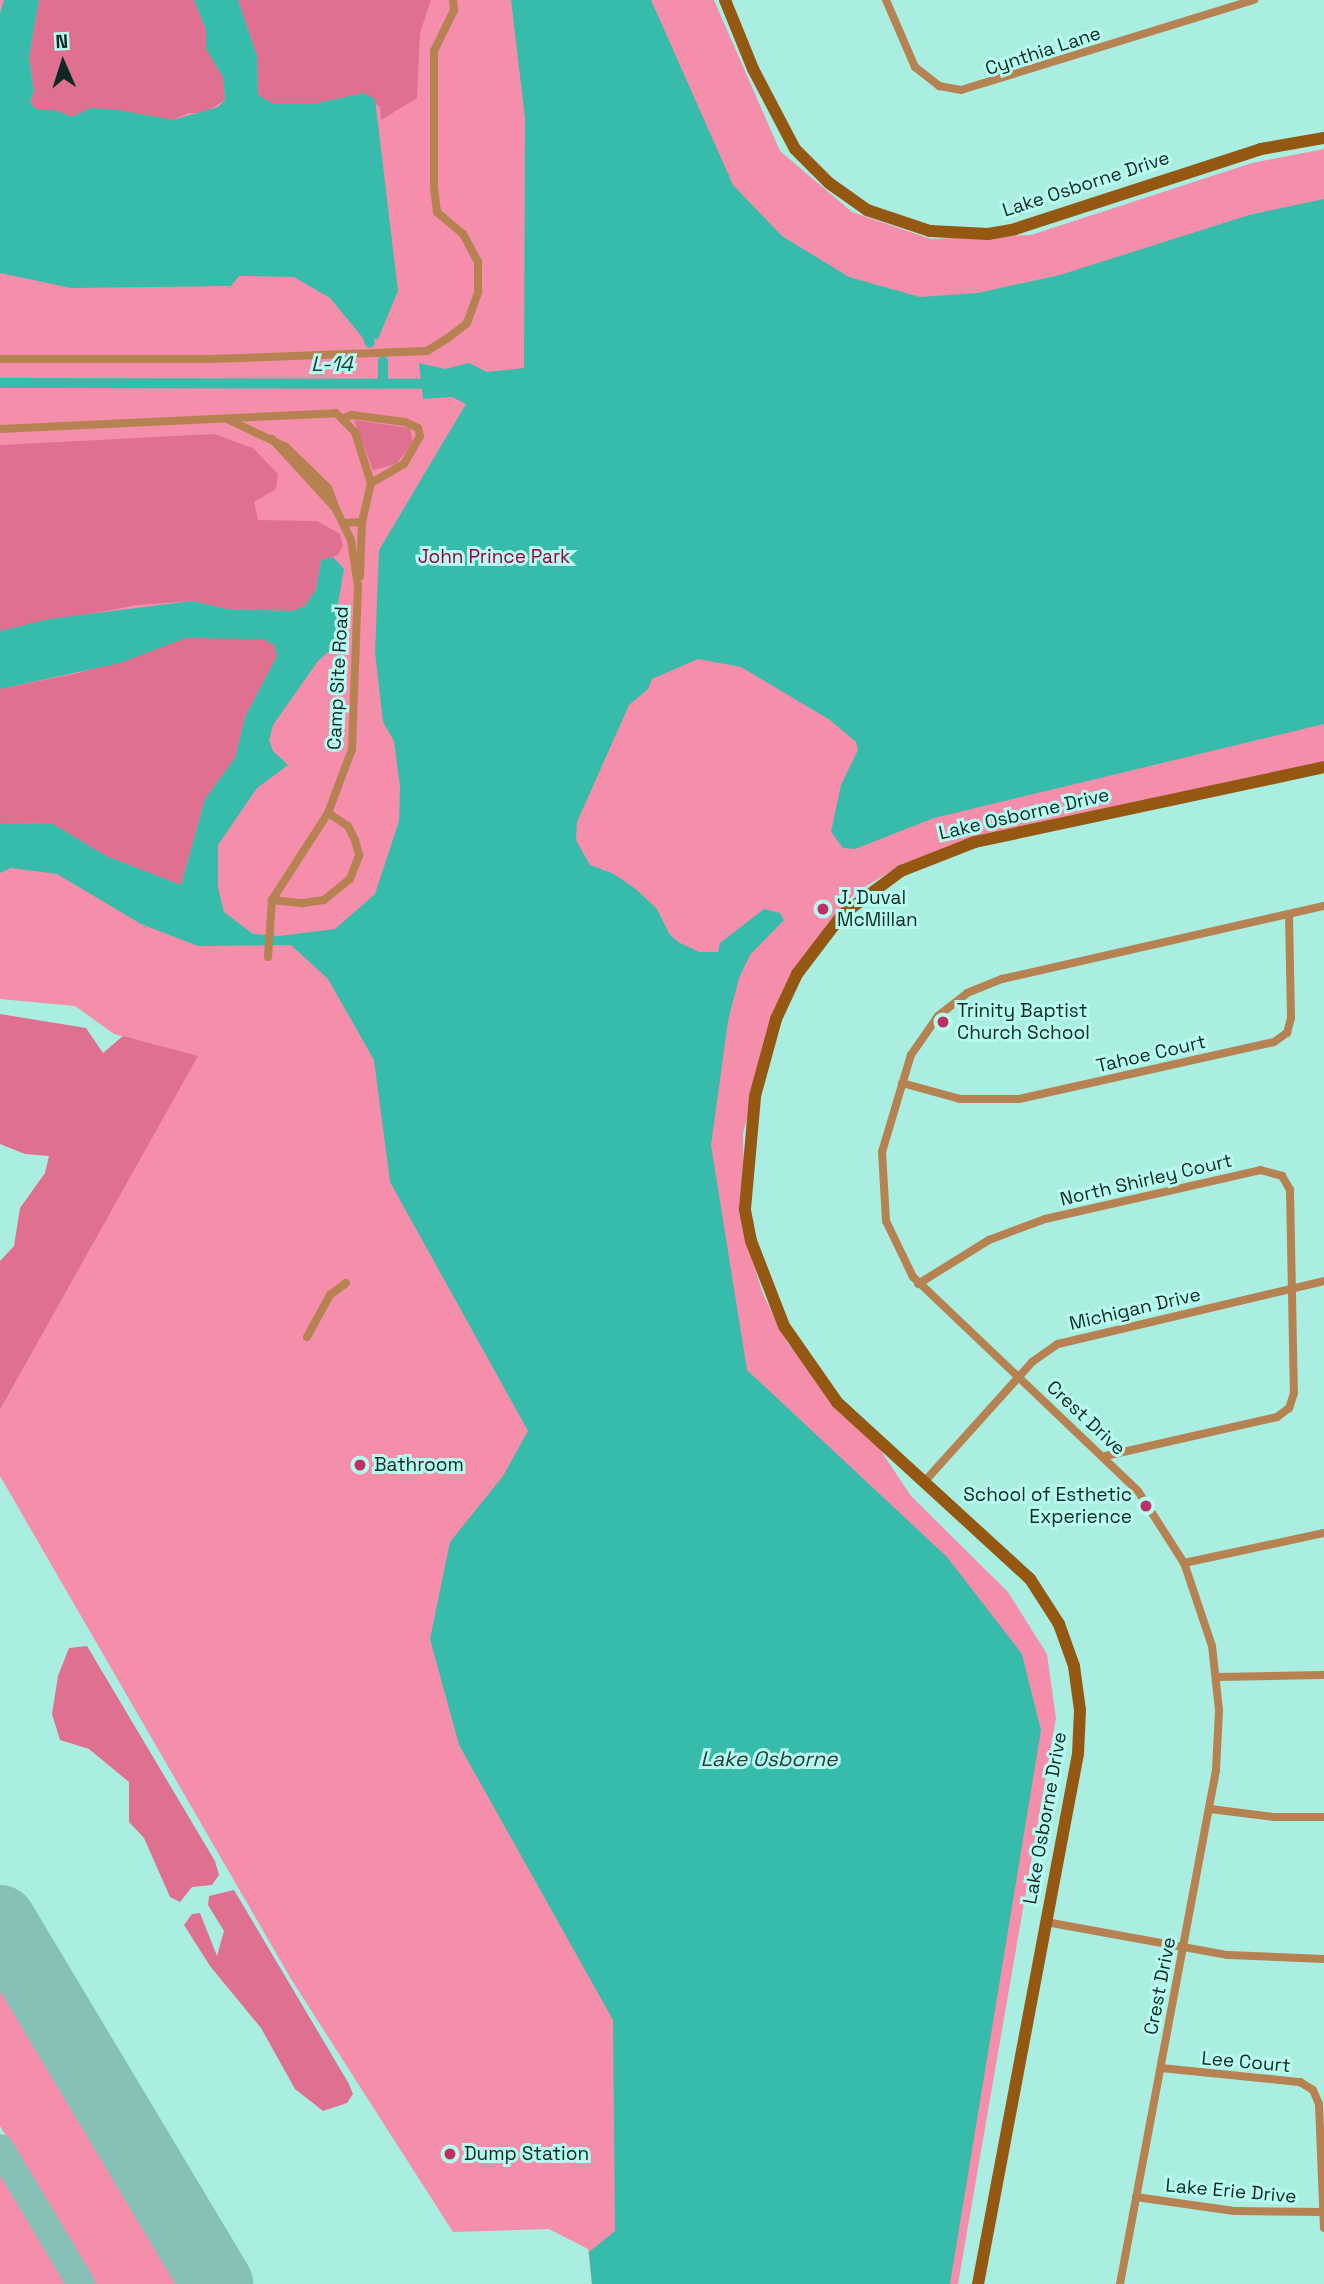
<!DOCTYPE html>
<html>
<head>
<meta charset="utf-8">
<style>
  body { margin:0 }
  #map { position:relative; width:1324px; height:2284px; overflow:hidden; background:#aaeee2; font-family:"Space Grotesk",sans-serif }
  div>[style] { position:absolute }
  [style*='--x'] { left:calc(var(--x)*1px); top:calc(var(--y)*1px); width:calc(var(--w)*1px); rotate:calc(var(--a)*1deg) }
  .green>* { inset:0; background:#f58eaa }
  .forest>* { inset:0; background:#e07090 }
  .water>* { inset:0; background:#37bcac }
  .canal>* { height:10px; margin:-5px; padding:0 5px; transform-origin:5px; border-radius:5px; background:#37bcac }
  .taxiway>* { height:28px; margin:-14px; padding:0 14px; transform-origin:14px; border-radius:14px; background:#86c0b6 }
  .runway>* { height:72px; margin:-36px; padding:0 36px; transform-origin:36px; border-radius:36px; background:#86c0b6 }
  .street>* { height:8px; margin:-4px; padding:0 4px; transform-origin:4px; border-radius:4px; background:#b68251 }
  .secondary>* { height:12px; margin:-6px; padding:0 6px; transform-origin:6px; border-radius:6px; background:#945812 }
  .dots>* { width:19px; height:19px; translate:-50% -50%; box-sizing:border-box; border:4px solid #b7fbf0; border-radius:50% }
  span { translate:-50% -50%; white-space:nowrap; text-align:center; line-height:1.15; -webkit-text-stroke:6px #b7fbf0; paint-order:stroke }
  .street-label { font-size:19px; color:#0d2925 }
  .park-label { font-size:19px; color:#950146 }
  .poi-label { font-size:19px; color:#0d2925 }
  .left { translate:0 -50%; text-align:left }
  .right { translate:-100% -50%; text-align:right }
  .water-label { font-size:21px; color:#243f3b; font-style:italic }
  .north { position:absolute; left:28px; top:28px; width:70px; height:70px; -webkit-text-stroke:5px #b7fbf0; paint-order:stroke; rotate:357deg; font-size:19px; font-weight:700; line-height:28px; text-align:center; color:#0d2925 }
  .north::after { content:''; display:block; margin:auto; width:24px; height:32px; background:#0d2925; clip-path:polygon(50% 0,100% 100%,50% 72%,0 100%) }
</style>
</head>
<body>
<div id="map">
  <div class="green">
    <div style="clip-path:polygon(0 0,714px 0,780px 151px,852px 212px,931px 239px,1031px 235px,1252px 163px,1324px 149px,1324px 765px,903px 864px,856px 892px,827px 924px,779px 1004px,743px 1133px,745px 1236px,763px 1294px,788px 1344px,867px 1430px,911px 1496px,1008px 1592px,1047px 1654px,1056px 1718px,958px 2284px,592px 2284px,588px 2249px,549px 2229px,453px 2232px,291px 1979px,0 1476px,0 1410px,197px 1057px,114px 1034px,75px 1006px,0 999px)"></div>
    <div style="clip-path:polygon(0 1973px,187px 2284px,95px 2284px,0 2126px)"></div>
    <div style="clip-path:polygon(0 2168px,69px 2284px,0 2284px)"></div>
  </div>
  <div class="forest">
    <div style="clip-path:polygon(39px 0,194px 0,206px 30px,206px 49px,223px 77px,225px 100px,204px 113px,188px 113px,173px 120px,72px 117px,55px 110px,37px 110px,30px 103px,34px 91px,29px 57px)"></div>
    <div style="clip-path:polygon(238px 0,431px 0,420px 33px,417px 98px,381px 120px,380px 107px,364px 93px,317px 103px,272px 103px,258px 95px,257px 56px)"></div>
    <div style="clip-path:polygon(354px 420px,410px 428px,413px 443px,396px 464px,373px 470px)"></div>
    <div style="clip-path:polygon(214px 434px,253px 448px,278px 474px,276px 489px,254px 502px,258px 520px,317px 521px,340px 534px,343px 546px,338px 555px,321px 560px,316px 589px,305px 606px,292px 611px,227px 609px,192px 601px,137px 605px,0 631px,0 445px)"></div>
    <div style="clip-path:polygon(239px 636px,263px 639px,274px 645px,277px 656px,245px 717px,235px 758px,205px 799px,181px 885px,106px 856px,53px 824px,0 823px,0 689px,79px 673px,186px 638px)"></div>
    <div style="clip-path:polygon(0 1014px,86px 1028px,103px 1053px,123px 1036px,198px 1056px,0 1410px,0 1261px,14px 1246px,20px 1208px,45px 1173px,49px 1156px,25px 1154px,0 1144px)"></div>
    <div style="clip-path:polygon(87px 1646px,215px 1861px,219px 1875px,212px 1885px,192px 1887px,180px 1902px,170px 1897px,144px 1838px,129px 1822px,129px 1782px,89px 1749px,60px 1740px,52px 1714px,58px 1676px,69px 1648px)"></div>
    <div style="clip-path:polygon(234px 1890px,349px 2084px,353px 2094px,347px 2103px,323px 2111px,295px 2089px,261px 2028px,210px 1966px,184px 1925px,192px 1914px,200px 1913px,217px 1956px,224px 1931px,208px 1905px,209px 1896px)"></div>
  </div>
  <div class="water">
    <div style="clip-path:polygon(4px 0,39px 0,29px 57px,34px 91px,30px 102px,37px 110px,55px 110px,72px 117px,90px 108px,118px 110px,173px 120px,218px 107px,225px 100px,223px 77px,206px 49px,206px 30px,194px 0,238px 0,257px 56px,258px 95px,272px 103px,317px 103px,364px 93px,375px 99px,398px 291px,378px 339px,363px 338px,330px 298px,294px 277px,239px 276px,231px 286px,71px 288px,0 273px,0 13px)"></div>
    <div style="clip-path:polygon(511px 0,651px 0,733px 185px,782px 236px,849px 277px,920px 297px,977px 293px,1060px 275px,1249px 215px,1324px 199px,1324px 724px,934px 818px,855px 849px,843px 848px,831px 832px,841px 785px,858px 750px,856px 742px,830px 720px,741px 667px,698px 659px,652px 679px,648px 689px,629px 705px,577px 822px,576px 840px,590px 865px,614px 874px,637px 890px,657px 909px,670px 935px,680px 943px,699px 952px,718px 952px,720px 943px,764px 909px,780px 913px,784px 920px,750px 955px,739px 978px,728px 1021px,711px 1145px,747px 1370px,947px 1557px,1022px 1654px,1041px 1730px,950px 2284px,592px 2284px,589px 2252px,615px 2231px,613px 2020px,459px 1745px,430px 1639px,450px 1542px,503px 1476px,528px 1431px,390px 1182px,374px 1060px,328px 979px,291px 945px,198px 946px,141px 924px,57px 874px,11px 868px,0 873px,0 823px,53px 824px,106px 856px,181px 885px,205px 799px,235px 758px,245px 717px,277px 656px,274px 645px,263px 639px,186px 638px,120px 663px,0 689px,0 631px,49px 619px,192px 601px,227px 609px,292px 611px,305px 606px,316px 589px,321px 560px,333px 557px,344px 569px,338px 604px,338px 643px,318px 661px,273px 725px,269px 740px,273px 751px,288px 765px,257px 788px,218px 845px,218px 888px,224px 912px,253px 934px,279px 936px,335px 929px,375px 894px,399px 821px,400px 787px,394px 741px,383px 722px,375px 652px,379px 550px,466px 404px,452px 397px,423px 399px,419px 363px,445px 369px,469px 363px,487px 372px,524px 368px,525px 118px)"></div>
  </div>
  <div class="canal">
    <div style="--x:368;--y:338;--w:5;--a:68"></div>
    <div style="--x:383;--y:361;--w:23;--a:90"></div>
    <div style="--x:0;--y:383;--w:435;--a:0.1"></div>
  </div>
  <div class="taxiway">
    <div style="--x:0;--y:2148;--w:158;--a:59.2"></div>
  </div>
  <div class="runway">
    <div style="--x:0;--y:1921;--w:423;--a:59.1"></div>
  </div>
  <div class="street">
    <div style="--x:886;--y:0;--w:73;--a:66.6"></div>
    <div style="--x:915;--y:67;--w:31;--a:38"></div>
    <div style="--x:939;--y:86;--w:22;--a:10"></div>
    <div style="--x:961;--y:90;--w:307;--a:-17.1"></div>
    <div style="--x:0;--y:359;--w:212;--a:0"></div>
    <div style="--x:212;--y:359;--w:215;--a:-2.1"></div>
    <div style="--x:427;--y:351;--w:25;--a:-32"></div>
    <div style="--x:448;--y:338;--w:24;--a:-38"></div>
    <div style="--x:467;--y:323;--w:33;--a:-70"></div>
    <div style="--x:478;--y:292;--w:30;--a:-90"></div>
    <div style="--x:478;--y:262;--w:32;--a:-118"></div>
    <div style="--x:463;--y:234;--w:34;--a:-140"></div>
    <div style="--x:437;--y:212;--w:25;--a:-97"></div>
    <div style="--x:434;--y:187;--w:136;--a:-90"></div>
    <div style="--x:434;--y:51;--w:46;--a:-64"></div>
    <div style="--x:454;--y:10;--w:10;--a:-96"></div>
    <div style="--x:229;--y:420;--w:63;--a:25.3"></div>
    <div style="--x:286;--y:447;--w:59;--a:44.3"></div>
    <div style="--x:328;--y:488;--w:22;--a:69"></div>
    <div style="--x:0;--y:429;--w:336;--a:-2.7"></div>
    <div style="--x:336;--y:413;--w:27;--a:45"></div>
    <div style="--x:355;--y:432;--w:53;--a:72.6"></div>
    <div style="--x:343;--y:523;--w:19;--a:-3"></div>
    <div style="--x:362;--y:522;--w:40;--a:-77"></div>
    <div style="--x:371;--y:483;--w:38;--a:-30"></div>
    <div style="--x:404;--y:464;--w:32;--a:-60"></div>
    <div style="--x:420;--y:436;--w:8;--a:-104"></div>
    <div style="--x:418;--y:428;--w:14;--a:-155"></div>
    <div style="--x:405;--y:422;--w:54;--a:-172.6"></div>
    <div style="--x:351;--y:415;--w:8;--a:157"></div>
    <div style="--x:360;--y:576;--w:54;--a:-87.9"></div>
    <div style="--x:272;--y:900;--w:31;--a:6"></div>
    <div style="--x:303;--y:903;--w:21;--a:-8"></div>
    <div style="--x:324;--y:900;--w:33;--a:-39"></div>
    <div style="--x:350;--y:879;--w:26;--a:-69"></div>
    <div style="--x:359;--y:855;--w:16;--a:-105"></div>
    <div style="--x:355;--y:840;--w:16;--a:-117"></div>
    <div style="--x:348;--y:826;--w:24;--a:-147"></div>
    <div style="--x:268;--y:957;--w:57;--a:-86"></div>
    <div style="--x:272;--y:900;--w:103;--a:-57.2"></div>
    <div style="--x:328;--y:813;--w:68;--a:-69.4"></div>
    <div style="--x:352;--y:749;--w:163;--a:-87.9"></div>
    <div style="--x:358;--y:586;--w:47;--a:-98.7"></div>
    <div style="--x:351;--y:540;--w:34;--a:-116"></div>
    <div style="--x:336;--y:509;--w:95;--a:-132.4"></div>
    <div style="--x:902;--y:1083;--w:60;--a:15.4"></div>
    <div style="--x:960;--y:1099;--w:59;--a:0"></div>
    <div style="--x:1019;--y:1099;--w:261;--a:-12.6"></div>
    <div style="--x:1274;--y:1042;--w:16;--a:-35"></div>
    <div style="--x:1287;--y:1033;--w:16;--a:-75"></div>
    <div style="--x:1291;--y:1018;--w:104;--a:-91.1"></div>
    <div style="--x:918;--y:1284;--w:84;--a:-31.8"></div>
    <div style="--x:989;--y:1240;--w:60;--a:-20.6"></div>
    <div style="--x:1045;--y:1219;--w:221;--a:-12.8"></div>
    <div style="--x:1260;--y:1170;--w:23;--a:15"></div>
    <div style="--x:1282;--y:1176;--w:16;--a:60"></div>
    <div style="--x:1290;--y:1190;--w:203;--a:88.9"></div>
    <div style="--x:1294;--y:1393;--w:16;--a:108"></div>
    <div style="--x:1289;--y:1408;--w:15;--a:143"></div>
    <div style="--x:1277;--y:1417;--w:176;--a:167.2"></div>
    <div style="--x:307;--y:1337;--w:48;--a:-61.3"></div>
    <div style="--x:330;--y:1295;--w:20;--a:-37"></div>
    <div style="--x:925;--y:1481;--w:160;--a:-48"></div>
    <div style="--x:1032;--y:1362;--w:32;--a:-35"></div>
    <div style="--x:1058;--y:1344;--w:273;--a:-13.3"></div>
    <div style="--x:1184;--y:1563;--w:143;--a:-12.1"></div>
    <div style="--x:1217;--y:1677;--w:107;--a:-1.1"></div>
    <div style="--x:1210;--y:1809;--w:64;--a:7.1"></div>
    <div style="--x:1274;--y:1817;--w:50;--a:0"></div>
    <div style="--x:1046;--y:1922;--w:185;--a:10.3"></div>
    <div style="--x:1228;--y:1955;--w:96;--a:2.4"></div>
    <div style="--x:1161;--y:2068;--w:140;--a:5.8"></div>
    <div style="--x:1300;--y:2082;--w:15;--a:32"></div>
    <div style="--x:1313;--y:2090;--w:15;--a:67"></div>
    <div style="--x:1319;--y:2104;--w:124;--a:87.7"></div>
    <div style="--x:1136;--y:2197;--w:99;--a:8.1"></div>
    <div style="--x:1234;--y:2211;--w:90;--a:0.6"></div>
    <div style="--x:1120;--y:2284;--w:523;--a:-79.42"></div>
    <div style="--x:1216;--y:1770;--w:60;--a:-87.1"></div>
    <div style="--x:1219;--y:1710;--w:64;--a:-96.2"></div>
    <div style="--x:1212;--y:1646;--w:88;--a:-108.6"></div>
    <div style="--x:1184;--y:1563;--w:85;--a:-122.6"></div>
    <div style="--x:1138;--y:1491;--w:311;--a:-136.4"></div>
    <div style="--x:913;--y:1277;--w:62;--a:-115.7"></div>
    <div style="--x:886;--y:1221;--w:69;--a:-93.3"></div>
    <div style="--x:882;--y:1152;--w:101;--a:-73.4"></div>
    <div style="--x:911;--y:1055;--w:47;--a:-55.3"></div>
    <div style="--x:938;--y:1016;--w:37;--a:-38"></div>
    <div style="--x:967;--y:993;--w:38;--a:-22"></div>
    <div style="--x:1002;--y:979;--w:330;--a:-12.8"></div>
  </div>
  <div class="secondary">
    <div style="--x:725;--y:0;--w:74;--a:67.9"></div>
    <div style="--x:753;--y:69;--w:90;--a:62.3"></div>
    <div style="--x:795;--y:149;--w:48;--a:45"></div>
    <div style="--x:829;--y:183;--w:47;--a:35.4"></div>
    <div style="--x:867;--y:210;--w:66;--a:18.4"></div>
    <div style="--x:930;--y:231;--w:58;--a:3"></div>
    <div style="--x:988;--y:234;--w:27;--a:-10"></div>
    <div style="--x:1015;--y:229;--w:259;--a:-18"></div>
    <div style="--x:1261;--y:149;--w:64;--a:-9.9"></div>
    <div style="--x:978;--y:2284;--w:539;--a:-79.32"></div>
    <div style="--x:1078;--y:1754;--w:44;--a:-87.4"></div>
    <div style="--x:1080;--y:1710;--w:44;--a:-97.8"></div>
    <div style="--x:1074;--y:1666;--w:45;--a:-109.7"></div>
    <div style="--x:1059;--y:1624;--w:54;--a:-122.8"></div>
    <div style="--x:1030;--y:1579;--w:262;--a:-137.5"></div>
    <div style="--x:837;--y:1402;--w:93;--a:-124.9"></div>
    <div style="--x:784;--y:1326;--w:91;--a:-111.2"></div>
    <div style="--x:751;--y:1241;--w:33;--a:-101"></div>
    <div style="--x:745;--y:1209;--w:113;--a:-84.9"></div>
    <div style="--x:755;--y:1096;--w:80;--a:-74.7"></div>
    <div style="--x:776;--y:1019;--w:50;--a:-65"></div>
    <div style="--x:797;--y:974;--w:74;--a:-52.7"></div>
    <div style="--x:842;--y:915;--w:74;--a:-36.7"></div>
    <div style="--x:901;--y:871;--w:79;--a:-21.4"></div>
    <div style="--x:975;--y:842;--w:357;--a:-12.1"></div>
  </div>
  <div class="dots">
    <div style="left:823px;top:909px;background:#bc3064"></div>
    <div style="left:943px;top:1022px;background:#bc3064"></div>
    <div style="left:360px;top:1465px;background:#bc3064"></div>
    <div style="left:1146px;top:1506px;background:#bc3064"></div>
    <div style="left:450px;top:2154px;background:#bc3064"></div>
  </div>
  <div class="street-label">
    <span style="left:1043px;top:51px;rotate:-18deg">Cynthia Lane</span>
    <span style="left:1086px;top:184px;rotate:-18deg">Lake Osborne Drive</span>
    <span style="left:338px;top:678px;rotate:-87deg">Camp Site Road</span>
    <span style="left:1024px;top:814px;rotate:-13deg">Lake Osborne Drive</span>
    <span style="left:1151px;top:1054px;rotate:-13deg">Tahoe Court</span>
    <span style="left:1146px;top:1180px;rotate:-13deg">North Shirley Court</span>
    <span style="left:1135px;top:1309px;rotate:-13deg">Michigan Drive</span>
    <span style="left:1086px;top:1418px;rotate:43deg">Crest Drive</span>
    <span style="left:1045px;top:1818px;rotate:-80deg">Lake Osborne Drive</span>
    <span style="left:1160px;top:1986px;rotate:-79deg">Crest Drive</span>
    <span style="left:1246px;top:2062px;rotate:5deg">Lee Court</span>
    <span style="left:1231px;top:2191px;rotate:5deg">Lake Erie Drive</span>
  </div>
  <div class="park-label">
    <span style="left:494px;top:557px">John Prince Park</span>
  </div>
  <div class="poi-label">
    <span class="left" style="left:837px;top:909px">J. Duval<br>McMillan</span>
    <span class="left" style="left:957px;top:1022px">Trinity Baptist<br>Church School</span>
    <span class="left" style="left:374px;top:1465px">Bathroom</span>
    <span class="right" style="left:1132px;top:1506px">School of Esthetic<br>Experience</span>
    <span class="left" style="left:464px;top:2154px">Dump Station</span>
  </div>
  <div class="water-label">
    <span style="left:332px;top:364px">L-14</span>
    <span style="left:769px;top:1759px">Lake Osborne</span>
  </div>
  <div class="north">N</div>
</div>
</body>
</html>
